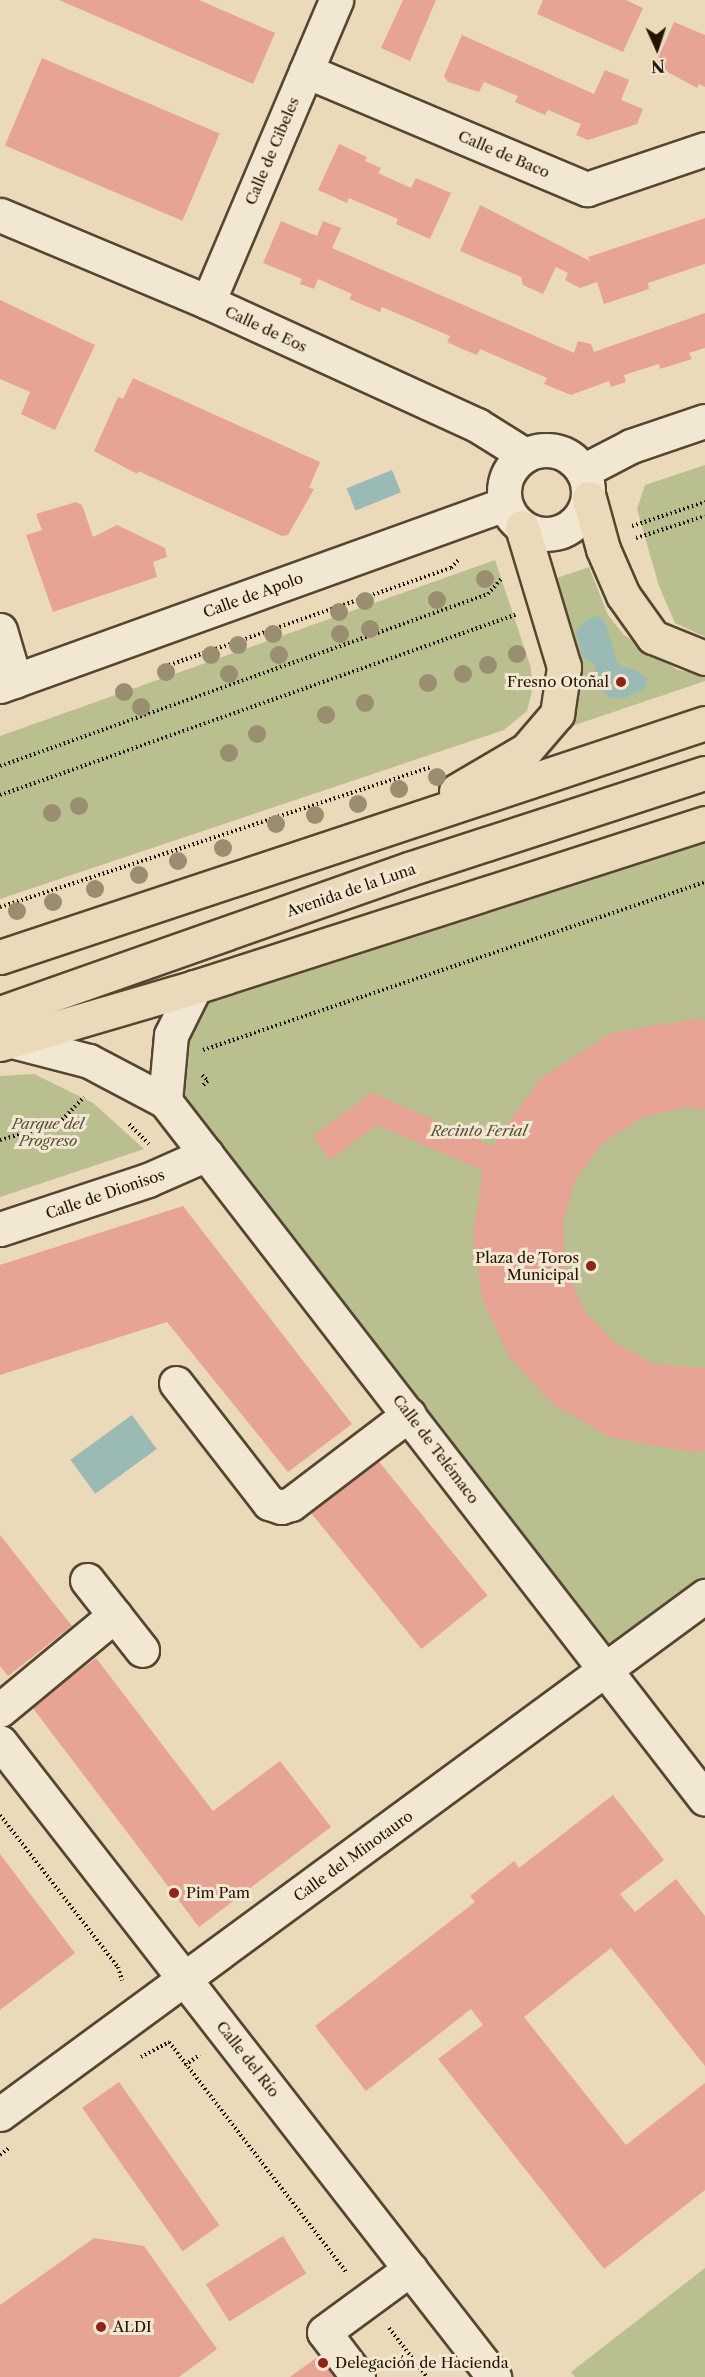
<!DOCTYPE html>
<html>
<head>
<meta charset="utf-8">
<style>
  body { margin:0 }
  #map { position:relative; width:705px; height:2377px; overflow:hidden; background:#ebdaba; font-family:"Libre Caslon Text",serif }
  div>[style] { position:absolute }
  [style*='--x'] { left:calc(var(--x)*1px); top:calc(var(--y)*1px); width:calc(var(--w)*1px); rotate:calc(var(--a)*1deg) }
  .green>* { inset:0; background:#b9bf8f }
  .water>* { inset:0; background:#99bab5; transform-origin:0 0 }
  .building>* { inset:0; background:#e7a393; transform-origin:0 0 }
  .path>* { height:4px; margin-top:-2px; transform-origin:0; background:repeating-linear-gradient(90deg,#231404 0 1.5px,transparent 0 4.5px) }
  .roads { filter:drop-shadow(2px 0 #554632) drop-shadow(-2px 0 #554632) drop-shadow(0 2px #554632) drop-shadow(0 -2px #554632) }
  .minor>* { height:33px; margin:-16.5px; padding:0 16.5px; transform-origin:16.5px; border-radius:16.5px; background:#f2e7d2 }
  .minor>.ring { margin:-16.5px; padding:0; box-sizing:content-box; background:none; border:33px solid #f2e7d2; border-radius:50% }
  .major>* { height:33px; margin:-16.5px; padding:0 16.5px; transform-origin:16.5px; border-radius:16.5px; background:#ebdaba }
  .trees>* { width:18px; height:18px; margin:-9px; border-radius:50%; background:#9a8e71 }
  .dots>* { width:16px; height:16px; translate:-50% -50%; box-sizing:border-box; border:3px solid #f2e7d2; border-radius:50% }
  span { translate:-50% -50%; white-space:nowrap; text-align:center; line-height:1.15; -webkit-text-stroke:6px #f2e7d2; paint-order:stroke }
  .street-label { font-size:15px; color:#231404 }
  .poi-label { font-size:15px; color:#231404 }
  .right { translate:-100% -50%; text-align:right }
  .left { translate:0 -50%; text-align:left }
  .park-label { font-size:15px; color:#585035; font-style:italic }
  .north { position:absolute; left:627px; top:18px; width:60px; height:60px; -webkit-text-stroke:4px #f2e7d2; paint-order:stroke; rotate:177deg; font-size:16px; font-weight:700; line-height:24px; text-align:center; color:#231404 }
  .north::after { content:''; display:block; margin:auto; width:21px; height:27px; background:#231404; clip-path:polygon(50% 0,100% 100%,50% 72%,0 100%) }
</style>
</head>
<body>
<div id="map">
  <div class="green">
    <div style="clip-path:polygon(705px 465px,705px 637px,675px 623px,659px 586px,637px 509px,645px 485px)"></div>
    <div style="clip-path:polygon(495px 560px,531px 668px,532px 691px,527px 711px,504px 730px,0 899px,0 736px)"></div>
    <div style="clip-path:polygon(589px 567px,608px 615px,624px 635px,678px 670px,705px 675px,705px 681px,572px 726px,551px 580px)"></div>
    <div style="clip-path:polygon(705px 823px,705px 1596px,605px 1670px,170px 1109px,195px 987px)"></div>
    <div style="clip-path:polygon(34px 1074px,93px 1103px,144px 1149px,0 1197px,0 1076px)"></div>
    <div style="clip-path:polygon(705px 2268px,705px 2377px,575px 2377px,571px 2372px)"></div>
  </div>
  <div class="water">
    <div style="left:392px;top:470px;width:24px;height:49px;rotate:68deg"></div>
    <div style="clip-path:polygon(599px 616px,606px 624px,618px 665px,638px 671px,647px 679px,645px 688px,635px 694px,620px 699px,609px 697px,600px 688px,595px 665px,583px 657px,576px 632px,587px 619px)"></div>
    <div style="left:132px;top:1415px;width:42px;height:76px;rotate:54deg"></div>
  </div>
  <div class="building">
    <div style="clip-path:polygon(59px 0,199px 0,275px 33px,253px 84px)"></div>
    <div style="clip-path:polygon(403px 0,436px 0,410px 61px,381px 48px)"></div>
    <div style="clip-path:polygon(543px 0,626px 0,643px 8px,623px 52px,537px 14px)"></div>
    <div style="clip-path:polygon(674px 22px,705px 35px,705px 87px,699px 84px,697px 88px,655px 65px)"></div>
    <div style="clip-path:polygon(462px 35px,594px 94px,605px 70px,629px 80px,621px 100px,643px 109px,637px 124px,588px 140px,576px 135px,581px 124px,548px 110px,545px 115px,515px 102px,518px 96px,484px 82px,479px 92px,448px 82px,444px 76px)"></div>
    <div style="left:42px;top:58px;width:193px;height:95px;rotate:23deg"></div>
    <div style="clip-path:polygon(339px 144px,367px 157px,365px 161px,381px 168px,378px 173px,411px 188px,416px 178px,451px 193px,430px 239px,396px 224px,398px 219px,349px 198px,347px 203px,318px 190px)"></div>
    <div style="clip-path:polygon(480px 205px,590px 261px,588px 257px,705px 218px,705px 264px,648px 283px,649px 289px,604px 304px,597px 282px,580px 288px,565px 280px,568px 273px,556px 267px,543px 294px,523px 285px,521px 277px,460px 251px)"></div>
    <div style="clip-path:polygon(281px 221px,317px 236px,323px 221px,341px 228px,332px 248px,574px 353px,578px 341px,591px 344px,594px 352px,705px 313px,705px 348px,689px 353px,692px 359px,660px 369px,659px 364px,624px 375px,626px 382px,611px 387px,609px 381px,571px 395px,544px 384px,547px 378px,480px 349px,477px 355px,462px 349px,447px 342px,450px 336px,382px 307px,380px 312px,349px 299px,352px 294px,318px 279px,314px 289px,300px 284px,302px 279px,263px 263px)"></div>
    <div style="clip-path:polygon(0 300px,95px 345px,55px 430px,21px 414px,30px 392px,0 379px)"></div>
    <div style="clip-path:polygon(133px 378px,320px 462px,309px 488px,314px 489px,288px 535px,282px 536px,138px 471px,137px 474px,94px 451px,118px 397px,123px 399px)"></div>
    <div style="clip-path:polygon(76px 502px,82px 505px,93px 537px,117px 525px,165px 548px,167px 557px,153px 562px,157px 577px,53px 612px,26px 535px,42px 530px,36px 514px)"></div>
    <div style="clip-path:polygon(694px 1019px,705px 1021px,705px 1109px,688px 1107px,643px 1117px,604px 1142px,576px 1178px,563px 1222px,565px 1267px,583px 1309px,614px 1342px,654px 1364px,705px 1368px,705px 1450px,692px 1452px,609px 1437px,553px 1404px,509px 1357px,482px 1298px,473px 1234px,483px 1170px,376px 1125px,330px 1160px,313px 1136px,372px 1092px,492px 1147px,540px 1079px,611px 1033px)"></div>
    <div style="clip-path:polygon(183px 1206px,352px 1424px,288px 1472px,167px 1322px,0 1375px,0 1265px)"></div>
    <div style="left:376px;top:1458px;width:177px;height:85px;rotate:51deg"></div>
    <div style="clip-path:polygon(0 1535px,72px 1626px,8px 1676px,0 1666px)"></div>
    <div style="clip-path:polygon(96px 1658px,213px 1811px,280px 1761px,331px 1827px,199px 1927px,32px 1707px)"></div>
    <div style="clip-path:polygon(613px 1795px,664px 1860px,620px 1894px,635px 1912px,676px 1879px,705px 1916px,705px 2066px,611px 1948px,524px 2017px,626px 2145px,705px 2083px,705px 2190px,604px 2269px,438px 2059px,483px 2025px,471px 2009px,366px 2091px,315px 2026px,475px 1902px,470px 1896px,514px 1861px,519px 1868px)"></div>
    <div style="clip-path:polygon(0 1854px,75px 1953px,0 2010px)"></div>
    <div style="left:119px;top:2082px;width:175px;height:45px;rotate:55deg"></div>
    <div style="left:283px;top:2236px;width:44px;height:91px;rotate:58deg"></div>
    <div style="clip-path:polygon(94px 2238px,144px 2246px,217px 2349px,179px 2377px,0 2377px,0 2305px)"></div>
    <div style="clip-path:polygon(327px 2350px,349px 2377px,290px 2377px)"></div>
  </div>
  <div class="path">
    <div style="--x:632;--y:526;--w:77;--a:-18.2"></div>
    <div style="--x:636;--y:538;--w:72;--a:-17.7"></div>
    <div style="--x:169;--y:665;--w:298;--a:-19"></div>
    <div style="--x:451;--y:568;--w:12;--a:-48"></div>
    <div style="--x:0;--y:766;--w:517;--a:-19.42"></div>
    <div style="--x:488;--y:594;--w:21;--a:-49"></div>
    <div style="--x:0;--y:795;--w:546;--a:-19.27"></div>
    <div style="--x:0;--y:907;--w:452;--a:-18"></div>
    <div style="--x:203;--y:1050;--w:529;--a:-18.5"></div>
    <div style="--x:202;--y:1075;--w:8;--a:45"></div>
    <div style="--x:208;--y:1081;--w:8;--a:140"></div>
    <div style="--x:129;--y:1124;--w:28;--a:45"></div>
    <div style="--x:0;--y:1140;--w:61;--a:-16.1"></div>
    <div style="--x:59;--y:1123;--w:36;--a:-46"></div>
    <div style="--x:0;--y:1815;--w:192;--a:52.2"></div>
    <div style="--x:118;--y:1967;--w:14;--a:73"></div>
    <div style="--x:141;--y:2057;--w:32;--a:-28"></div>
    <div style="--x:169;--y:2042;--w:290;--a:52.4"></div>
    <div style="--x:185;--y:2065;--w:18;--a:-34"></div>
    <div style="--x:0;--y:2155;--w:11;--a:-38"></div>
    <div style="--x:389;--y:2328;--w:62;--a:52.2"></div>
  </div>
  <div class="roads">
    <div class="minor">
      <div style="--x:306;--y:71;--w:305;--a:22.8"></div>
      <div style="--x:587;--y:189;--w:125;--a:-18.7"></div>
      <div style="--x:0;--y:215;--w:225;--a:22.7"></div>
      <div style="--x:208;--y:302;--w:296;--a:24.6"></div>
      <div style="--x:477;--y:425;--w:57;--a:32"></div>
      <div style="--x:208;--y:302;--w:328;--a:-67"></div>
      <div class="ring" style="left:504px;top:450px;width:51px;height:51px"></div>
      <div style="--x:583;--y:471;--w:54;--a:-27.5"></div>
      <div style="--x:631;--y:446;--w:78;--a:-18.7"></div>
      <div style="--x:0;--y:630;--w:53;--a:73.6"></div>
      <div style="--x:0;--y:686;--w:537;--a:-19.82"></div>
      <div style="--x:16;--y:1042;--w:75;--a:14.6"></div>
      <div style="--x:89;--y:1061;--w:86;--a:27.8"></div>
      <div style="--x:165;--y:1101;--w:882;--a:52.27"></div>
      <div style="--x:165;--y:1101;--w:66;--a:-84.8"></div>
      <div style="--x:171;--y:1035;--w:54;--a:-63.4"></div>
      <div style="--x:0;--y:1229;--w:156;--a:-18.3"></div>
      <div style="--x:148;--y:1180;--w:64;--a:-23.8"></div>
      <div style="--x:176;--y:1383;--w:152;--a:52.2"></div>
      <div style="--x:269;--y:1503;--w:13;--a:18"></div>
      <div style="--x:281;--y:1507;--w:10;--a:-17"></div>
      <div style="--x:291;--y:1504;--w:148;--a:-37.3"></div>
      <div style="--x:87;--y:1580;--w:89;--a:51.8"></div>
      <div style="--x:0;--y:1710;--w:149;--a:-39.6"></div>
      <div style="--x:0;--y:1742;--w:805;--a:52.12"></div>
      <div style="--x:0;--y:2114;--w:875;--a:-36.31"></div>
      <div style="--x:358;--y:2377;--w:56;--a:-127.1"></div>
      <div style="--x:324;--y:2332;--w:107;--a:-36.2"></div>
    </div>
    <div class="major">
      <div style="--x:589;--y:498;--w:53;--a:74.6"></div>
      <div style="--x:603;--y:549;--w:50;--a:66.5"></div>
      <div style="--x:623;--y:595;--w:52;--a:54.5"></div>
      <div style="--x:653;--y:637;--w:56;--a:22"></div>
      <div style="--x:456;--y:791;--w:81;--a:-30.4"></div>
      <div style="--x:526;--y:750;--w:48;--a:-49.3"></div>
      <div style="--x:557;--y:714;--w:48;--a:-81.5"></div>
      <div style="--x:564;--y:667;--w:146;--a:-106.7"></div>
      <div style="--x:0;--y:957;--w:743;--a:-18.36"></div>
      <div style="--x:0;--y:1013;--w:434;--a:-19.4"></div>
      <div style="--x:409;--y:869;--w:311;--a:-18"></div>
      <div style="--x:0;--y:1044;--w:203;--a:-16.3"></div>
      <div style="--x:195;--y:987;--w:536;--a:-17.83"></div>
    </div>
  </div>
  <div class="trees">
    <div style="left:485px;top:579px"></div>
    <div style="left:437px;top:600px"></div>
    <div style="left:365px;top:601px"></div>
    <div style="left:339px;top:612px"></div>
    <div style="left:370px;top:629px"></div>
    <div style="left:273px;top:634px"></div>
    <div style="left:340px;top:634px"></div>
    <div style="left:238px;top:645px"></div>
    <div style="left:517px;top:654px"></div>
    <div style="left:211px;top:655px"></div>
    <div style="left:279px;top:655px"></div>
    <div style="left:488px;top:665px"></div>
    <div style="left:166px;top:672px"></div>
    <div style="left:229px;top:674px"></div>
    <div style="left:463px;top:674px"></div>
    <div style="left:428px;top:683px"></div>
    <div style="left:124px;top:692px"></div>
    <div style="left:365px;top:703px"></div>
    <div style="left:141px;top:707px"></div>
    <div style="left:326px;top:715px"></div>
    <div style="left:257px;top:734px"></div>
    <div style="left:229px;top:753px"></div>
    <div style="left:437px;top:777px"></div>
    <div style="left:399px;top:789px"></div>
    <div style="left:358px;top:804px"></div>
    <div style="left:79px;top:806px"></div>
    <div style="left:52px;top:813px"></div>
    <div style="left:315px;top:815px"></div>
    <div style="left:276px;top:824px"></div>
    <div style="left:223px;top:848px"></div>
    <div style="left:178px;top:861px"></div>
    <div style="left:139px;top:875px"></div>
    <div style="left:95px;top:889px"></div>
    <div style="left:53px;top:902px"></div>
    <div style="left:17px;top:911px"></div>
  </div>
  <div class="dots">
    <div style="left:621px;top:682px;background:#8f2418"></div>
    <div style="left:591px;top:1266px;background:#8f2418"></div>
    <div style="left:174px;top:1893px;background:#8f2418"></div>
    <div style="left:101px;top:2327px;background:#8f2418"></div>
    <div style="left:323px;top:2363px;background:#8f2418"></div>
  </div>
  <div class="street-label">
    <span style="left:272px;top:151px;rotate:-67deg">Calle de Cibeles</span>
    <span style="left:504px;top:154px;rotate:23deg">Calle de Baco</span>
    <span style="left:266px;top:329px;rotate:25deg">Calle de Eos</span>
    <span style="left:253px;top:595px;rotate:-20deg">Calle de Apolo</span>
    <span style="left:351px;top:890px;rotate:-19deg">Avenida de la Luna</span>
    <span style="left:105px;top:1194px;rotate:-19deg">Calle de Dionisos</span>
    <span style="left:436px;top:1449px;rotate:53deg">Calle de Telémaco</span>
    <span style="left:353px;top:1856px;rotate:-36deg">Calle del Minotauro</span>
    <span style="left:248px;top:2059px;rotate:52deg">Calle del Río</span>
  </div>
  <div class="poi-label">
    <span class="right" style="left:609px;top:682px">Fresno Otoñal</span>
    <span class="right" style="left:579px;top:1266px">Plaza de Toros<br>Municipal</span>
    <span class="left" style="left:186px;top:1893px">Pim Pam</span>
    <span class="left" style="left:113px;top:2327px">ALDI</span>
    <span class="left" style="left:335px;top:2363px">Delegación de Hacienda</span>
  </div>
  <div class="park-label">
    <span style="left:48px;top:1132px">Parque del<br>Progreso</span>
    <span style="left:479px;top:1131px">Recinto Ferial</span>
  </div>
  <div class="north">N</div>
</div>
</body>
</html>
